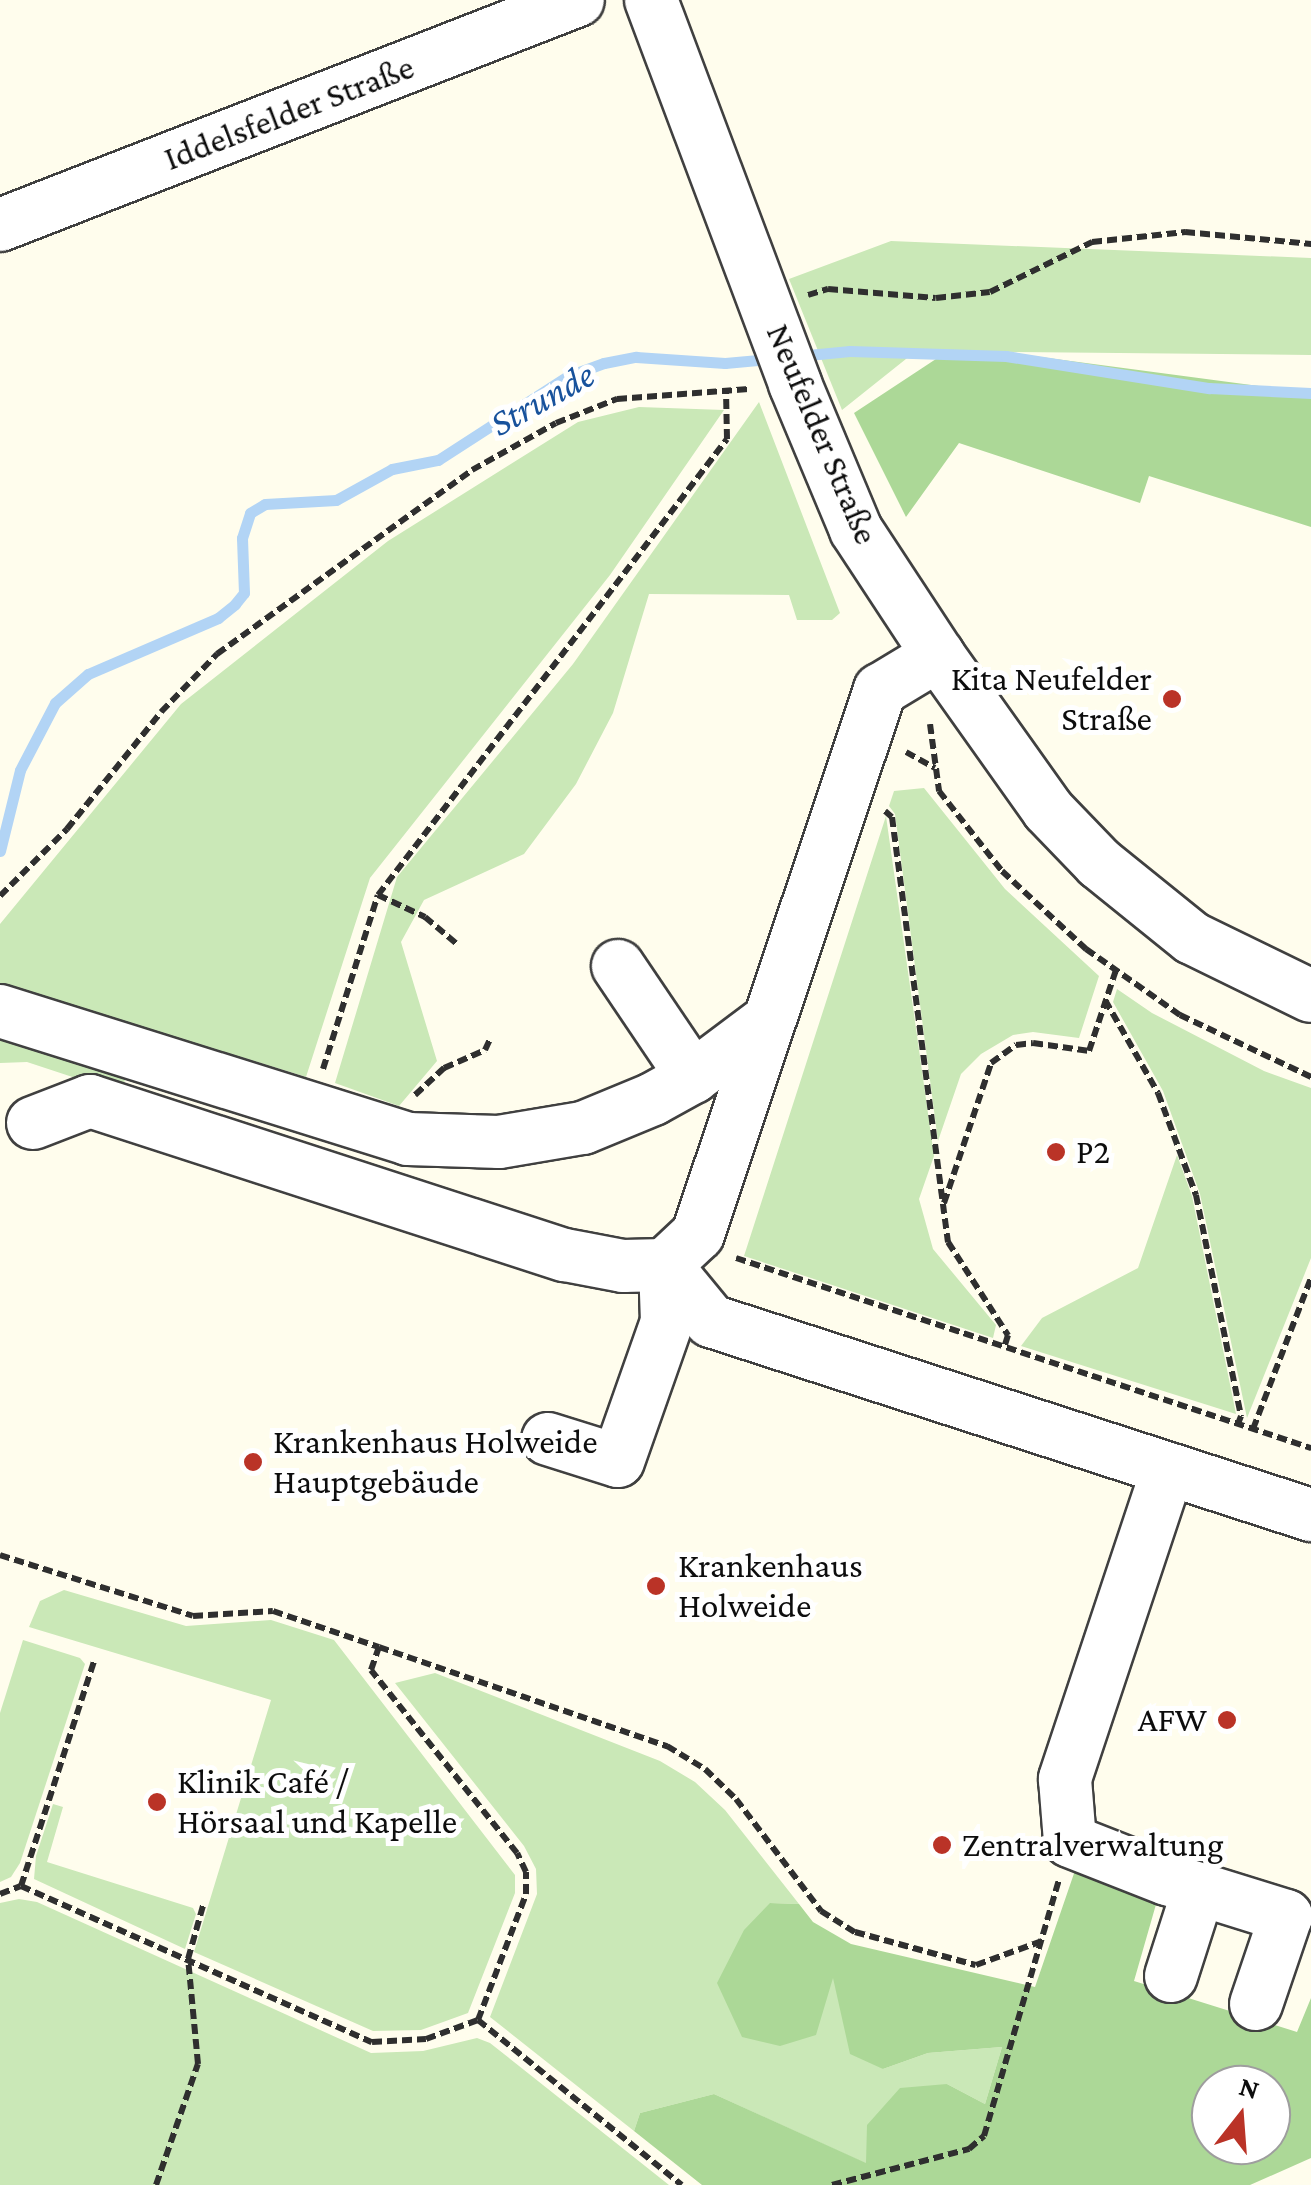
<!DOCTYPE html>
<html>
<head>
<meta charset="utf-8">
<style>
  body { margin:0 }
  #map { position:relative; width:1311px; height:2185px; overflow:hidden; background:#fffded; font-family:"Crimson Pro",serif }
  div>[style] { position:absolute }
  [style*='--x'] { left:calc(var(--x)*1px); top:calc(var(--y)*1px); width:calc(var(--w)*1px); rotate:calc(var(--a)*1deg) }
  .green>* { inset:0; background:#cae8b7 }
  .forest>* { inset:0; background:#acd897 }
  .stream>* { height:11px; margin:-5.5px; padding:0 5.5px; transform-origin:5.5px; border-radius:5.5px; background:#b2d4f5 }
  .path>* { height:6px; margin-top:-3px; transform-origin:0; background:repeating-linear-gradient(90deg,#2f2f2f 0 10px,transparent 0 15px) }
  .roads { filter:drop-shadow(2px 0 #404040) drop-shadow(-2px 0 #404040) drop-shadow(0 2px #404040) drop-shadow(0 -2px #404040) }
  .minor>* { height:52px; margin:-26px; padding:0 26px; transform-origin:26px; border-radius:26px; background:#fff }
  .dots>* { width:28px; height:28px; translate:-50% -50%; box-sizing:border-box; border:5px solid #fff; border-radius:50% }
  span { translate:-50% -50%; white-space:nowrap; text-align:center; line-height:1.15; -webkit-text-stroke:10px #fff; paint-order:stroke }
  .street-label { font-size:35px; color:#0d0d0d }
  .poi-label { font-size:35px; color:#0d0d0d }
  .right { translate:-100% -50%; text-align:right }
  .left { translate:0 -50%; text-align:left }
  .water-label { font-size:38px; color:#18529c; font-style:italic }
  .north { position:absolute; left:1191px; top:2065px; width:100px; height:100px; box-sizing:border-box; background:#fff; border:2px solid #9e9e9e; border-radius:50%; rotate:17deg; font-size:28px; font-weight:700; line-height:40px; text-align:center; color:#0d0d0d }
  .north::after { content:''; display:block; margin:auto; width:35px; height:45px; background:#ba3327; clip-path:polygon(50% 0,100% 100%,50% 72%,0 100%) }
</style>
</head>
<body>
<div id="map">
  <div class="green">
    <div style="clip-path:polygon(891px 241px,1311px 258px,1311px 355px,916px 351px,842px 410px,789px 279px)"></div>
    <div style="clip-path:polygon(759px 402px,840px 613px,832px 620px,797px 620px,789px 595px,649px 594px,613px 713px,576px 784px,524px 854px,424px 900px,401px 942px,437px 1061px,399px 1106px,335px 1083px,397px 877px,573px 664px)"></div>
    <div style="clip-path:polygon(639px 407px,724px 410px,610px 575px,370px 878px,306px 1077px,48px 998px,0 991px,0 924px,181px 704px,388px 541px,578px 422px)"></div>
    <div style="clip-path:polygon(924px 788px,1005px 889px,1099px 976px,1079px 1038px,1033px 1032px,1013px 1035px,981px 1054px,961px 1074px,938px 1141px,895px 814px,889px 806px,894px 791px)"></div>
    <div style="clip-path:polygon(886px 816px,934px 1156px,919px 1199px,933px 1249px,996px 1325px,993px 1338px,744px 1256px)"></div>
    <div style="clip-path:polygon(1117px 989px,1152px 1013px,1264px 1071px,1311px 1088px,1311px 1258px,1247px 1418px,1200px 1194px,1163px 1091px,1113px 1002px)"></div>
    <div style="clip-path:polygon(0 1037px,127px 1073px,121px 1093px,27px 1062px,0 1063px)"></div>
    <div style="clip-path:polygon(1177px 1155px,1192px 1196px,1236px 1414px,1021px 1346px,1042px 1318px,1138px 1268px)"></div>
    <div style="clip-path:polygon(64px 1590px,186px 1626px,271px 1620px,334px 1640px,515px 1875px,515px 1893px,468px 2013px,421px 2030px,373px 2031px,194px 1952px,271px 1700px,29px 1627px,40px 1601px)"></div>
    <div style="clip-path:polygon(23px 1640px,80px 1658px,85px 1664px,20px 1863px,11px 1877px,0 1882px,0 1713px)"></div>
    <div style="clip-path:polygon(435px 1673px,660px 1761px,695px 1782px,725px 1810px,799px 1904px,770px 1903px,833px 1976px,883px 2069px,928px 2053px,1002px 2047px,985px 2104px,947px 2084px,867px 2164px,714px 2094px,640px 2113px,634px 2131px,490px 2017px,537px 1894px,536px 1869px,524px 1846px,395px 1683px)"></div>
    <div style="clip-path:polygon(53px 1804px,63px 1807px,47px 1862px,193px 1908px,196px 1914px,185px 1949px,34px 1879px,36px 1856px)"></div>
    <div style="clip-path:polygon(19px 1899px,37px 1902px,371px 2053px,423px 2051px,477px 2038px,490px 2043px,669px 2185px,0 2185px,0 1903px)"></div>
  </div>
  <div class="forest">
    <div style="clip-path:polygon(1018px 354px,1311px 393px,1311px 527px,1149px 476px,1140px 503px,959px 443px,906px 517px,854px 413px,939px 357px)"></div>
    <div style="clip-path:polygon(evenodd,1081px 1853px,1161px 1887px,1134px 1981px,1297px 2032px,1311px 1998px,1311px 2158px,1250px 2185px,702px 2185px,634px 2131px,640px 2113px,714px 2094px,866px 2163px,867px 2125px,900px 2088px,947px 2084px,985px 2104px,1002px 2047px,928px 2053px,883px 2069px,850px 2054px,833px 1978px,816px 2035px,780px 2046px,742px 2037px,717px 1983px,744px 1930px,770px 1903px,799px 1904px,813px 1922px,851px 1944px,1035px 1987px,1081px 1853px,1211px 2085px,1271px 2085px,1271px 2145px,1211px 2145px,1211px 2085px)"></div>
  </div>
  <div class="stream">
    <div style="--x:798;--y:356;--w:52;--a:-5.5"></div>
    <div style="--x:850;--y:351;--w:156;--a:1.8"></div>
    <div style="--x:1006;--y:356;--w:206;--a:9"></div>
    <div style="--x:1209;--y:388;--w:102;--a:2.8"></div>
    <div style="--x:0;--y:851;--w:83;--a:-76.1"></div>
    <div style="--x:20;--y:770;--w:76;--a:-62.4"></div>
    <div style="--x:55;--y:703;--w:44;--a:-41.3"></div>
    <div style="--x:88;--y:674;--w:142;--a:-23.3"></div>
    <div style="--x:218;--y:618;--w:22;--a:-39"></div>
    <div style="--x:235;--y:604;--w:14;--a:-51"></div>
    <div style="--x:244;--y:593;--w:55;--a:-92.1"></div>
    <div style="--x:242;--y:538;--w:26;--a:-72"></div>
    <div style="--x:250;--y:513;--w:17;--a:-31"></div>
    <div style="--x:265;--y:504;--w:71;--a:-3.2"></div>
    <div style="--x:336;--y:500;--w:64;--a:-29"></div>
    <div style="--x:392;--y:469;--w:47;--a:-11.1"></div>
    <div style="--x:438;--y:460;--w:155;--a:-32.9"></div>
    <div style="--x:568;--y:376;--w:38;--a:-20"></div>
    <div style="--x:604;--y:363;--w:33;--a:-11"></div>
    <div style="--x:636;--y:357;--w:89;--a:3.9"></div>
    <div style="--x:725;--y:363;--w:45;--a:-5.1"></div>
  </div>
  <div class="path">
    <div style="--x:808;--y:295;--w:21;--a:-17"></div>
    <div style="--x:828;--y:289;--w:108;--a:4.8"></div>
    <div style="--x:936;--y:298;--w:54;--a:-6.3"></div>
    <div style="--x:990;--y:292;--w:114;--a:-26.1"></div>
    <div style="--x:1092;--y:242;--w:94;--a:-6.1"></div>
    <div style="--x:1185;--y:232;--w:127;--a:5.4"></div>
    <div style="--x:930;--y:724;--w:68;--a:82.3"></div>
    <div style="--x:939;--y:791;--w:102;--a:51.8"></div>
    <div style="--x:1002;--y:871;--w:115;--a:42.9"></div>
    <div style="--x:1086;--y:949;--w:115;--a:35.1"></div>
    <div style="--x:1180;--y:1015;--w:145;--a:25.3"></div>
    <div style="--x:906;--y:752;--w:33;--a:29"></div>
    <div style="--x:885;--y:811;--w:9;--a:41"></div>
    <div style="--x:892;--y:817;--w:429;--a:82.5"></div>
    <div style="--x:948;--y:1242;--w:111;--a:57.2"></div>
    <div style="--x:1008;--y:1335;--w:14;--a:107"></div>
    <div style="--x:378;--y:895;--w:52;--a:25.1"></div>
    <div style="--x:425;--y:917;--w:43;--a:40.3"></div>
    <div style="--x:0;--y:896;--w:95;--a:-45"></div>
    <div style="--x:67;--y:829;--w:150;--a:-51.2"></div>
    <div style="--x:161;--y:712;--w:81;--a:-46"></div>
    <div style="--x:217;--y:654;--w:314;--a:-35.8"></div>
    <div style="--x:472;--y:470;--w:96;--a:-29.2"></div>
    <div style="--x:556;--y:423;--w:66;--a:-21.5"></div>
    <div style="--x:617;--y:399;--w:132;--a:-4.3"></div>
    <div style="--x:1105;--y:1000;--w:107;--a:60.3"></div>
    <div style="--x:1158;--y:1093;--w:109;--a:69.6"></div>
    <div style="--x:1196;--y:1195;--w:226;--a:78.5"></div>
    <div style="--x:1241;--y:1416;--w:9;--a:111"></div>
    <div style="--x:323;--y:1069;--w:182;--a:-72.5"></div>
    <div style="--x:378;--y:895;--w:574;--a:-52.57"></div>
    <div style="--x:727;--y:439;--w:47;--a:-91.2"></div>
    <div style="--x:415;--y:1095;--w:40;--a:-43"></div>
    <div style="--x:444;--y:1068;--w:45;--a:-23.7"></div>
    <div style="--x:485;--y:1050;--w:14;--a:-65"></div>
    <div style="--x:944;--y:1203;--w:148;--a:-71.4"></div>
    <div style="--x:991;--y:1063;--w:31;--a:-36"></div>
    <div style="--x:1016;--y:1045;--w:17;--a:-7"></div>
    <div style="--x:1033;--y:1043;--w:57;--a:8.1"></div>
    <div style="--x:1089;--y:1051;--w:85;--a:-71.6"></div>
    <div style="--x:736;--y:1258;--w:606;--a:18.29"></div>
    <div style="--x:1253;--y:1429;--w:162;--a:-69"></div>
    <div style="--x:0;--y:1555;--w:202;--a:17.5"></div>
    <div style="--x:193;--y:1616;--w:80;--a:-3.6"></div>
    <div style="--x:273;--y:1611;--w:112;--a:18.8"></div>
    <div style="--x:21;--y:1886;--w:237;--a:-72"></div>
    <div style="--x:0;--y:1894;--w:22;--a:-21"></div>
    <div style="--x:21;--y:1886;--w:384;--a:24"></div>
    <div style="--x:372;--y:2042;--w:54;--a:-3.2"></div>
    <div style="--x:426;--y:2039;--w:55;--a:-20.1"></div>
    <div style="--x:478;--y:2020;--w:135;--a:-69.1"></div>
    <div style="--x:526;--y:1894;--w:22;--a:-90"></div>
    <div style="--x:526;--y:1872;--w:21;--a:-115"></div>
    <div style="--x:517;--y:1853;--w:234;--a:-128.6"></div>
    <div style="--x:371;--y:1670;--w:24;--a:-71"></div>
    <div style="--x:379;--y:1647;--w:305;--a:19"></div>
    <div style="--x:667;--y:1746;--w:44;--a:31.2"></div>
    <div style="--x:705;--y:1769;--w:43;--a:44.1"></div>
    <div style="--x:736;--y:1799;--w:141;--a:52.8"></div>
    <div style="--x:821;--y:1911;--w:40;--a:32"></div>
    <div style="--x:855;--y:1932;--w:125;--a:15.3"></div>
    <div style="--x:976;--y:1965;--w:70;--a:-20"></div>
    <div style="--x:478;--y:2020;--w:262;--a:39"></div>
    <div style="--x:156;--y:2185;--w:128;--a:-70.9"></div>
    <div style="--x:198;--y:2064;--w:105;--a:-95.4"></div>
    <div style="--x:188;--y:1959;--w:59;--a:-74.3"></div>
    <div style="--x:832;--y:2185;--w:142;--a:-14.7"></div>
    <div style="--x:969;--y:2149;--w:20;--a:-41"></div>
    <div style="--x:984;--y:2136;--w:267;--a:-73.7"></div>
  </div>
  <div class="roads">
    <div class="minor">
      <div style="--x:651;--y:0;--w:410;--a:69.4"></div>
      <div style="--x:795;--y:384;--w:158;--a:67.3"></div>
      <div style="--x:856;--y:530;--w:149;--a:56.7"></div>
      <div style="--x:938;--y:655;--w:190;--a:54.6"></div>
      <div style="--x:1048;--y:810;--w:74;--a:46.1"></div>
      <div style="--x:1099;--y:863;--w:119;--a:38.9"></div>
      <div style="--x:1192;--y:938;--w:132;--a:26"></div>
      <div style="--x:0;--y:225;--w:620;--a:-21.27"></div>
      <div style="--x:618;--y:966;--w:134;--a:56"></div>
      <div style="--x:0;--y:1011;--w:428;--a:17.4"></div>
      <div style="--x:408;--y:1139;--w:91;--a:1.9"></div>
      <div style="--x:499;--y:1142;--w:85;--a:-9.5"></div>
      <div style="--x:583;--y:1128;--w:76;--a:-22.5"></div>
      <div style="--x:653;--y:1099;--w:46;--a:-28.8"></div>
      <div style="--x:693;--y:1077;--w:95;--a:-36.9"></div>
      <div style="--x:33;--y:1123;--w:61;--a:-21.1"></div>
      <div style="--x:90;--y:1101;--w:499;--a:18"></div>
      <div style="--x:565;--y:1255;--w:59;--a:10.7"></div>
      <div style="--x:623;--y:1266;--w:42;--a:-1.4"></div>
      <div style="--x:665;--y:1265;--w:45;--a:-43.2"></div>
      <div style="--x:698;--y:1234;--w:574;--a:-71.5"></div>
      <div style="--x:880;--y:690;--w:68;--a:-31.1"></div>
      <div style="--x:665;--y:1265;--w:72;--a:50.6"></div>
      <div style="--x:711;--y:1321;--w:631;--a:17.92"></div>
      <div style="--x:548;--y:1439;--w:73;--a:17.4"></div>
      <div style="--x:618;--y:1461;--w:147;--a:-70.6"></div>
      <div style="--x:667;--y:1322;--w:57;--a:-92"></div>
      <div style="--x:1168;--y:1469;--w:327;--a:108.4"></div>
      <div style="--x:1065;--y:1779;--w:62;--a:85.4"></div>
      <div style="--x:1070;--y:1841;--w:104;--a:21.4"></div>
      <div style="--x:1167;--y:1879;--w:125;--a:17.3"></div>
      <div style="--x:1286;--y:1916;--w:93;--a:108.8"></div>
      <div style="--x:1171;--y:1976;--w:91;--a:-72.2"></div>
    </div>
  </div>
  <div class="dots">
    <div style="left:1172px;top:699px;background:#ba3327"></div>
    <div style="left:1056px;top:1152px;background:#ba3327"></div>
    <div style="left:253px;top:1462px;background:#ba3327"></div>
    <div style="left:656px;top:1586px;background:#ba3327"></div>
    <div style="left:1227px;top:1720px;background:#ba3327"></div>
    <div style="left:157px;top:1802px;background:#ba3327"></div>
    <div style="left:942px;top:1845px;background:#ba3327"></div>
  </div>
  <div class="street-label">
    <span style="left:289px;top:113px;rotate:-21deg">Iddelsfelder Straße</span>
    <span style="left:822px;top:434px;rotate:67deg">Neufelder Straße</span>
  </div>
  <div class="poi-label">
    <span class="right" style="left:1152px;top:699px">Kita Neufelder<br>Straße</span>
    <span class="left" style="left:1076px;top:1152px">P2</span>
    <span class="left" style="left:273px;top:1462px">Krankenhaus Holweide<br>Hauptgebäude</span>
    <span class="left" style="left:678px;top:1586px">Krankenhaus<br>Holweide</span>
    <span class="right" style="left:1207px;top:1720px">AFW</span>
    <span class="left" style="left:177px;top:1802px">Klinik Café /<br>Hörsaal und Kapelle</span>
    <span class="left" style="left:962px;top:1845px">Zentralverwaltung</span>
  </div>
  <div class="water-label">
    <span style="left:542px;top:399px;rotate:-29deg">Strunde</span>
  </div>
  <div class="north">N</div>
</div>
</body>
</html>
